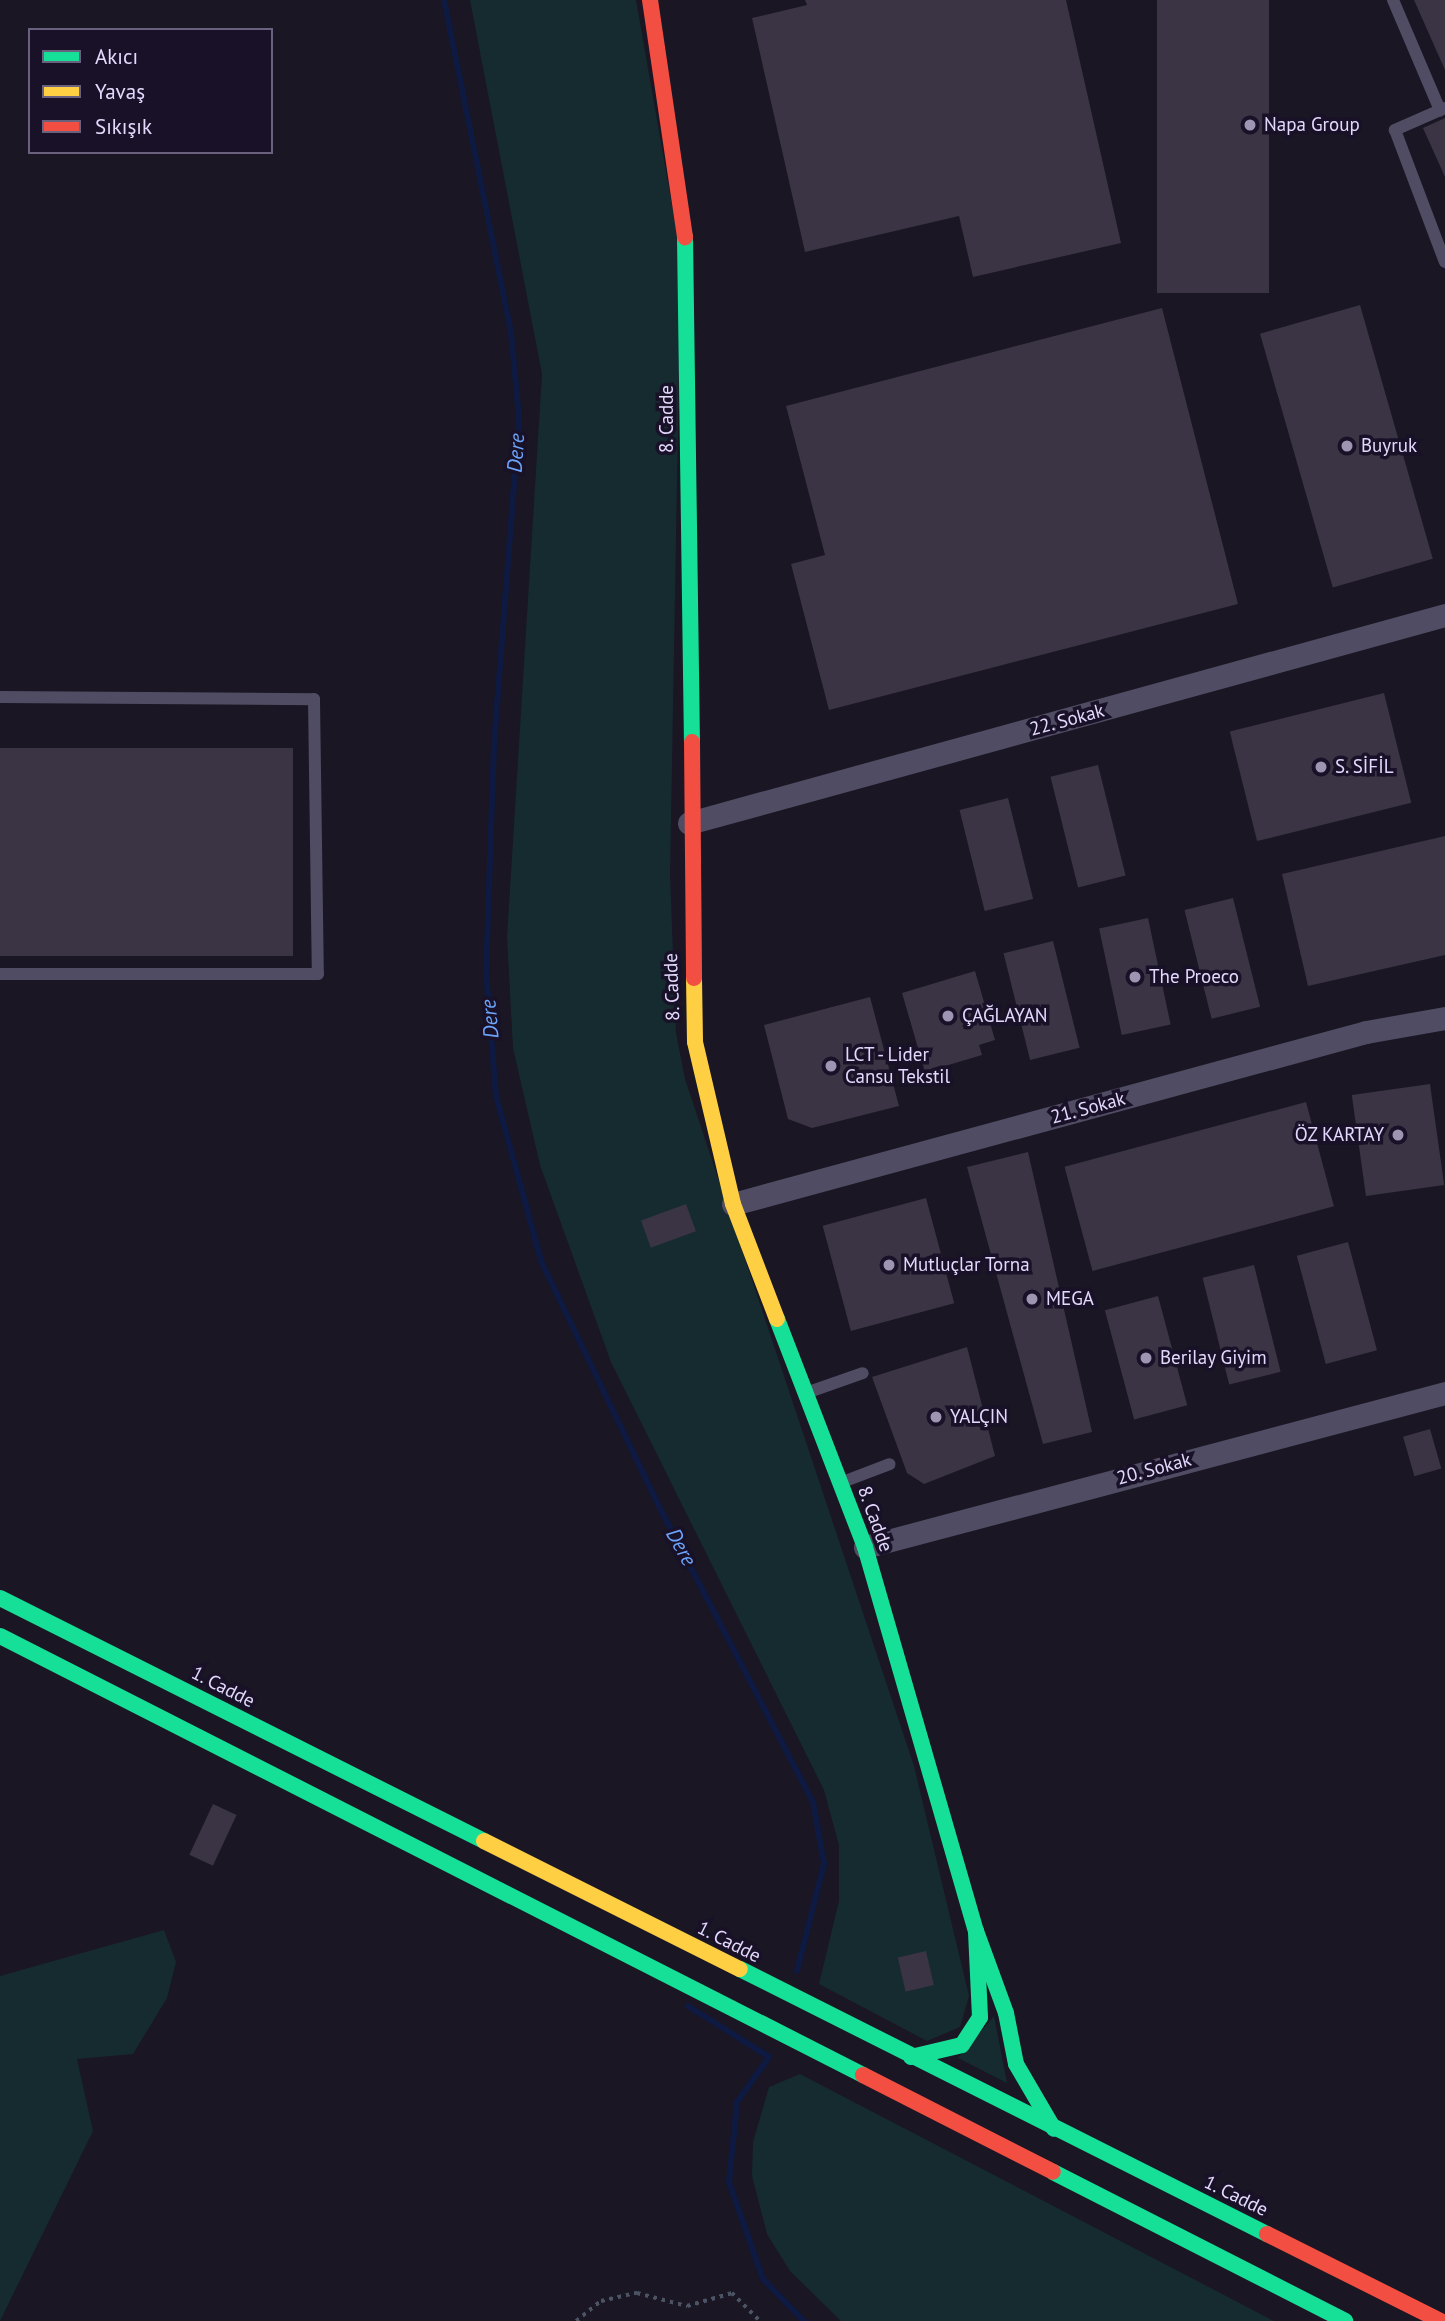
<!DOCTYPE html>
<html>
<head>
<meta charset="utf-8">
<style>
  body { margin:0 }
  #map { position:relative; width:1445px; height:2321px; overflow:hidden; background:#1a1623; font-family:"PT Sans",sans-serif }
  div>[style] { position:absolute }
  [style*='--x'] { left:calc(var(--x)*1px); top:calc(var(--y)*1px); width:calc(var(--w)*1px); rotate:calc(var(--a)*1deg) }
  .green>* { inset:0; background:#152b30 }
  .stream>* { height:6px; margin:-3px; padding:0 3px; transform-origin:3px; border-radius:3px; background:#0e1a42 }
  .building>* { inset:0; background:#3a3444; transform-origin:0 0 }
  .path>* { height:3.5px; margin-top:-1.75px; transform-origin:0; background:repeating-linear-gradient(90deg,#4b5464 0 3.5px,transparent 0 8.5px) }
  .lane>* { height:12px; margin:-6px; padding:0 6px; transform-origin:6px; border-radius:6px; background:#504c63 }
  .street>* { height:23px; margin:-11.5px; padding:0 11.5px; transform-origin:11.5px; border-radius:11.5px; background:#504c63 }
  .fast>* { height:16px; margin:-8px; padding:0 8px; transform-origin:8px; border-radius:8px; background:#16e098 }
  .slow>* { height:16px; margin:-8px; padding:0 8px; transform-origin:8px; border-radius:8px; background:#ffcf43 }
  .jam>* { height:16px; margin:-8px; padding:0 8px; transform-origin:8px; border-radius:8px; background:#f24e42 }
  .dots>* { width:19px; height:19px; translate:-50% -50%; box-sizing:border-box; border:4px solid #181128; border-radius:50% }
  span { translate:-50% -50%; white-space:nowrap; text-align:center; line-height:1.15; -webkit-text-stroke:7px #181128; paint-order:stroke }
  .poi-label { font-size:19px; color:#e3d9fd }
  .left { translate:0 -50%; text-align:left }
  .right { translate:-100% -50%; text-align:right }
  .street-label { font-size:19px; color:#e3d9fd }
  .water-label { font-size:21px; color:#6ca4f9; font-style:italic }
  .legend { position:absolute; left:28px; top:28px; width:245px; height:126px; box-sizing:border-box; background:#181128; border:2px solid #69617d; margin:0; padding:9px 12px; list-style:none; font-size:21px; color:#e3d9fd }
  .legend li { display:flex; align-items:center; gap:14px; height:35px }
  .legend b { width:35px; border:2px solid #69617d }
</style>
</head>
<body>
<div id="map">
  <div class="green">
    <div style="clip-path:polygon(470px 0,636px 0,681px 257px,670px 875px,676px 1033px,685px 1079px,914px 1766px,969px 1996px,960px 2027px,927px 2041px,819px 1984px,839px 1901px,839px 1845px,824px 1790px,611px 1362px,540px 1165px,513px 1048px,507px 937px,542px 374px)"></div>
    <div style="clip-path:polygon(164px 1930px,176px 1962px,167px 1998px,133px 2054px,77px 2059px,93px 2131px,0 2321px,0 1976px)"></div>
    <div style="clip-path:polygon(994px 2016px,1007px 2083px,958px 2058px)"></div>
    <div style="clip-path:polygon(800px 2074px,1274px 2321px,841px 2321px,790px 2271px,767px 2234px,752px 2176px,753px 2142px,769px 2087px)"></div>
  </div>
  <div class="stream">
    <div style="--x:444;--y:0;--w:339;--a:78.6"></div>
    <div style="--x:511;--y:332;--w:87;--a:84.7"></div>
    <div style="--x:519;--y:419;--w:326;--a:94.4"></div>
    <div style="--x:494;--y:744;--w:228;--a:92"></div>
    <div style="--x:486;--y:972;--w:124;--a:85.4"></div>
    <div style="--x:496;--y:1096;--w:171;--a:74.7"></div>
    <div style="--x:541;--y:1261;--w:281;--a:64.3"></div>
    <div style="--x:663;--y:1514;--w:325;--a:62.5"></div>
    <div style="--x:813;--y:1802;--w:63;--a:79.9"></div>
    <div style="--x:824;--y:1864;--w:110;--a:104.2"></div>
    <div style="--x:688;--y:2006;--w:96;--a:32.2"></div>
    <div style="--x:769;--y:2057;--w:55;--a:125.4"></div>
    <div style="--x:737;--y:2102;--w:80;--a:95.7"></div>
    <div style="--x:729;--y:2182;--w:103;--a:70.7"></div>
    <div style="--x:763;--y:2279;--w:59;--a:45.7"></div>
  </div>
  <div class="building">
    <div style="clip-path:polygon(805px 0,1066px 0,1121px 243px,973px 277px,959px 216px,805px 252px,752px 18px,807px 5px)"></div>
    <div style="left:1157px;top:0;width:112px;height:293px"></div>
    <div style="clip-path:polygon(1414px 0,1445px 0,1445px 70px)"></div>
    <div style="clip-path:polygon(1445px 118px,1445px 177px,1423px 128px)"></div>
    <div style="left:1360px;top:305px;width:264px;height:104px;rotate:74deg"></div>
    <div style="clip-path:polygon(1162px 308px,1238px 604px,829px 710px,791px 564px,825px 555px,786px 406px)"></div>
    <div style="left:1384px;top:693px;width:113px;height:159px;rotate:76deg"></div>
    <div style="left:293px;top:748px;width:208px;height:293px;rotate:90deg"></div>
    <div style="left:1098px;top:765px;width:114px;height:49px;rotate:76deg"></div>
    <div style="left:1008px;top:798px;width:104px;height:50px;rotate:76deg"></div>
    <div style="clip-path:polygon(1445px 836px,1445px 955px,1308px 986px,1282px 874px)"></div>
    <div style="left:1233px;top:898px;width:112px;height:50px;rotate:76deg"></div>
    <div style="left:1148px;top:918px;width:109px;height:50px;rotate:78deg"></div>
    <div style="left:1053px;top:941px;width:110px;height:51px;rotate:76deg"></div>
    <div style="clip-path:polygon(975px 971px,995px 1040px,979px 1045px,982px 1055px,925px 1072px,902px 993px)"></div>
    <div style="clip-path:polygon(870px 997px,899px 1106px,812px 1128px,788px 1119px,764px 1025px)"></div>
    <div style="left:1430px;top:1084px;width:102px;height:79px;rotate:82deg"></div>
    <div style="left:1306px;top:1102px;width:108px;height:250px;rotate:75deg"></div>
    <div style="clip-path:polygon(1028px 1152px,1092px 1432px,1043px 1444px,967px 1167px)"></div>
    <div style="left:926px;top:1198px;width:109px;height:107px;rotate:75deg"></div>
    <div style="left:686px;top:1204px;width:29px;height:48px;rotate:70deg"></div>
    <div style="left:1348px;top:1242px;width:112px;height:53px;rotate:75deg"></div>
    <div style="left:1254px;top:1265px;width:110px;height:53px;rotate:76deg"></div>
    <div style="left:1158px;top:1296px;width:113px;height:55px;rotate:75deg"></div>
    <div style="clip-path:polygon(967px 1347px,995px 1456px,924px 1484px,907px 1473px,872px 1377px)"></div>
    <div style="left:1430px;top:1429px;width:41px;height:28px;rotate:74deg"></div>
    <div style="left:213px;top:1804px;width:26px;height:56px;rotate:25deg"></div>
    <div style="left:926px;top:1951px;width:35px;height:29px;rotate:77deg"></div>
  </div>
  <div class="path">
    <div style="--x:576;--y:2321;--w:32;--a:-39"></div>
    <div style="--x:601;--y:2301;--w:37;--a:-13"></div>
    <div style="--x:637;--y:2293;--w:52;--a:14.6"></div>
    <div style="--x:687;--y:2306;--w:47;--a:-16.1"></div>
    <div style="--x:732;--y:2293;--w:40;--a:45"></div>
  </div>
  <div class="lane">
    <div style="--x:1393;--y:0;--w:120;--a:66.9"></div>
    <div style="--x:1445;--y:108;--w:55;--a:156.3"></div>
    <div style="--x:1395;--y:130;--w:141;--a:69.3"></div>
    <div style="--x:0;--y:697;--w:314;--a:0.4"></div>
    <div style="--x:314;--y:699;--w:275;--a:89.2"></div>
    <div style="--x:318;--y:974;--w:318;--a:180"></div>
    <div style="--x:806;--y:1393;--w:60;--a:-19.3"></div>
    <div style="--x:840;--y:1483;--w:53;--a:-20.8"></div>
  </div>
  <div class="street">
    <div style="--x:689;--y:823;--w:784;--a:-15.38"></div>
    <div style="--x:733;--y:1204;--w:656;--a:-15.2"></div>
    <div style="--x:1366;--y:1032;--w:80;--a:-10"></div>
    <div style="--x:865;--y:1547;--w:600;--a:-14.87"></div>
  </div>
  <div class="fast">
    <div style="--x:685;--y:237;--w:505;--a:89.21"></div>
    <div style="--x:777;--y:1319;--w:244;--a:68.9"></div>
    <div style="--x:865;--y:1547;--w:400;--a:73.9"></div>
    <div style="--x:0;--y:1598;--w:542;--a:26.66"></div>
    <div style="--x:0;--y:1636;--w:968;--a:26.96"></div>
    <div style="--x:740;--y:1969;--w:590;--a:26.7"></div>
    <div style="--x:911;--y:2057;--w:52;--a:-13.2"></div>
    <div style="--x:962;--y:2045;--w:33;--a:-57"></div>
    <div style="--x:980;--y:2017;--w:86;--a:-92.7"></div>
    <div style="--x:976;--y:1931;--w:87;--a:69.9"></div>
    <div style="--x:1006;--y:2013;--w:52;--a:78.9"></div>
    <div style="--x:1016;--y:2064;--w:75;--a:59.7"></div>
    <div style="--x:1053;--y:2172;--w:328;--a:27"></div>
  </div>
  <div class="slow">
    <div style="--x:694;--y:978;--w:64;--a:89.1"></div>
    <div style="--x:695;--y:1042;--w:166;--a:76.8"></div>
    <div style="--x:733;--y:1204;--w:123;--a:69.1"></div>
    <div style="--x:484;--y:1841;--w:286;--a:26.6"></div>
  </div>
  <div class="jam">
    <div style="--x:650;--y:0;--w:240;--a:81.6"></div>
    <div style="--x:692;--y:742;--w:236;--a:89.5"></div>
    <div style="--x:863;--y:2075;--w:213;--a:27"></div>
    <div style="--x:1267;--y:2234;--w:195;--a:26.6"></div>
  </div>
  <div class="dots">
    <div style="left:1250px;top:125px;background:#9d95b1"></div>
    <div style="left:1347px;top:446px;background:#9d95b1"></div>
    <div style="left:1321px;top:767px;background:#9d95b1"></div>
    <div style="left:1135px;top:977px;background:#9d95b1"></div>
    <div style="left:948px;top:1016px;background:#9d95b1"></div>
    <div style="left:831px;top:1066px;background:#9d95b1"></div>
    <div style="left:1398px;top:1135px;background:#9d95b1"></div>
    <div style="left:889px;top:1265px;background:#9d95b1"></div>
    <div style="left:1032px;top:1299px;background:#9d95b1"></div>
    <div style="left:1146px;top:1358px;background:#9d95b1"></div>
    <div style="left:936px;top:1417px;background:#9d95b1"></div>
  </div>
  <div class="poi-label">
    <span class="left" style="left:1264px;top:125px">Napa Group</span>
    <span class="left" style="left:1361px;top:446px">Buyruk</span>
    <span class="left" style="left:1335px;top:767px">S. SİFİL</span>
    <span class="left" style="left:1149px;top:977px">The Proeco</span>
    <span class="left" style="left:962px;top:1016px">ÇAĞLAYAN</span>
    <span class="left" style="left:845px;top:1066px">LCT - Lider<br>Cansu Tekstil</span>
    <span class="right" style="left:1384px;top:1135px">ÖZ KARTAY</span>
    <span class="left" style="left:903px;top:1265px">Mutluçlar Torna</span>
    <span class="left" style="left:1046px;top:1299px">MEGA</span>
    <span class="left" style="left:1160px;top:1358px">Berilay Giyim</span>
    <span class="left" style="left:950px;top:1417px">YALÇIN</span>
  </div>
  <div class="street-label">
    <span style="left:667px;top:419px;rotate:-90deg">8. Cadde</span>
    <span style="left:1067px;top:720px;rotate:-15deg">22. Sokak</span>
    <span style="left:672px;top:987px;rotate:-92deg">8. Cadde</span>
    <span style="left:1088px;top:1108px;rotate:-15deg">21. Sokak</span>
    <span style="left:1154px;top:1469px;rotate:-15deg">20. Sokak</span>
    <span style="left:875px;top:1519px;rotate:70deg">8. Cadde</span>
    <span style="left:223px;top:1687px;rotate:27deg">1. Cadde</span>
    <span style="left:729px;top:1942px;rotate:27deg">1. Cadde</span>
    <span style="left:1236px;top:2196px;rotate:26deg">1. Cadde</span>
  </div>
  <div class="water-label">
    <span style="left:516px;top:453px;rotate:-86deg">Dere</span>
    <span style="left:490px;top:1019px;rotate:-95deg">Dere</span>
    <span style="left:681px;top:1547px;rotate:61deg">Dere</span>
  </div>
  <ul class="legend">
  <li><b style="height:9px;background:#16e098"></b>Akıcı</li>
  <li><b style="height:9px;background:#ffcf43"></b>Yavaş</li>
  <li><b style="height:9px;background:#f24e42"></b>Sıkışık</li>
  </ul>
</div>
</body>
</html>
